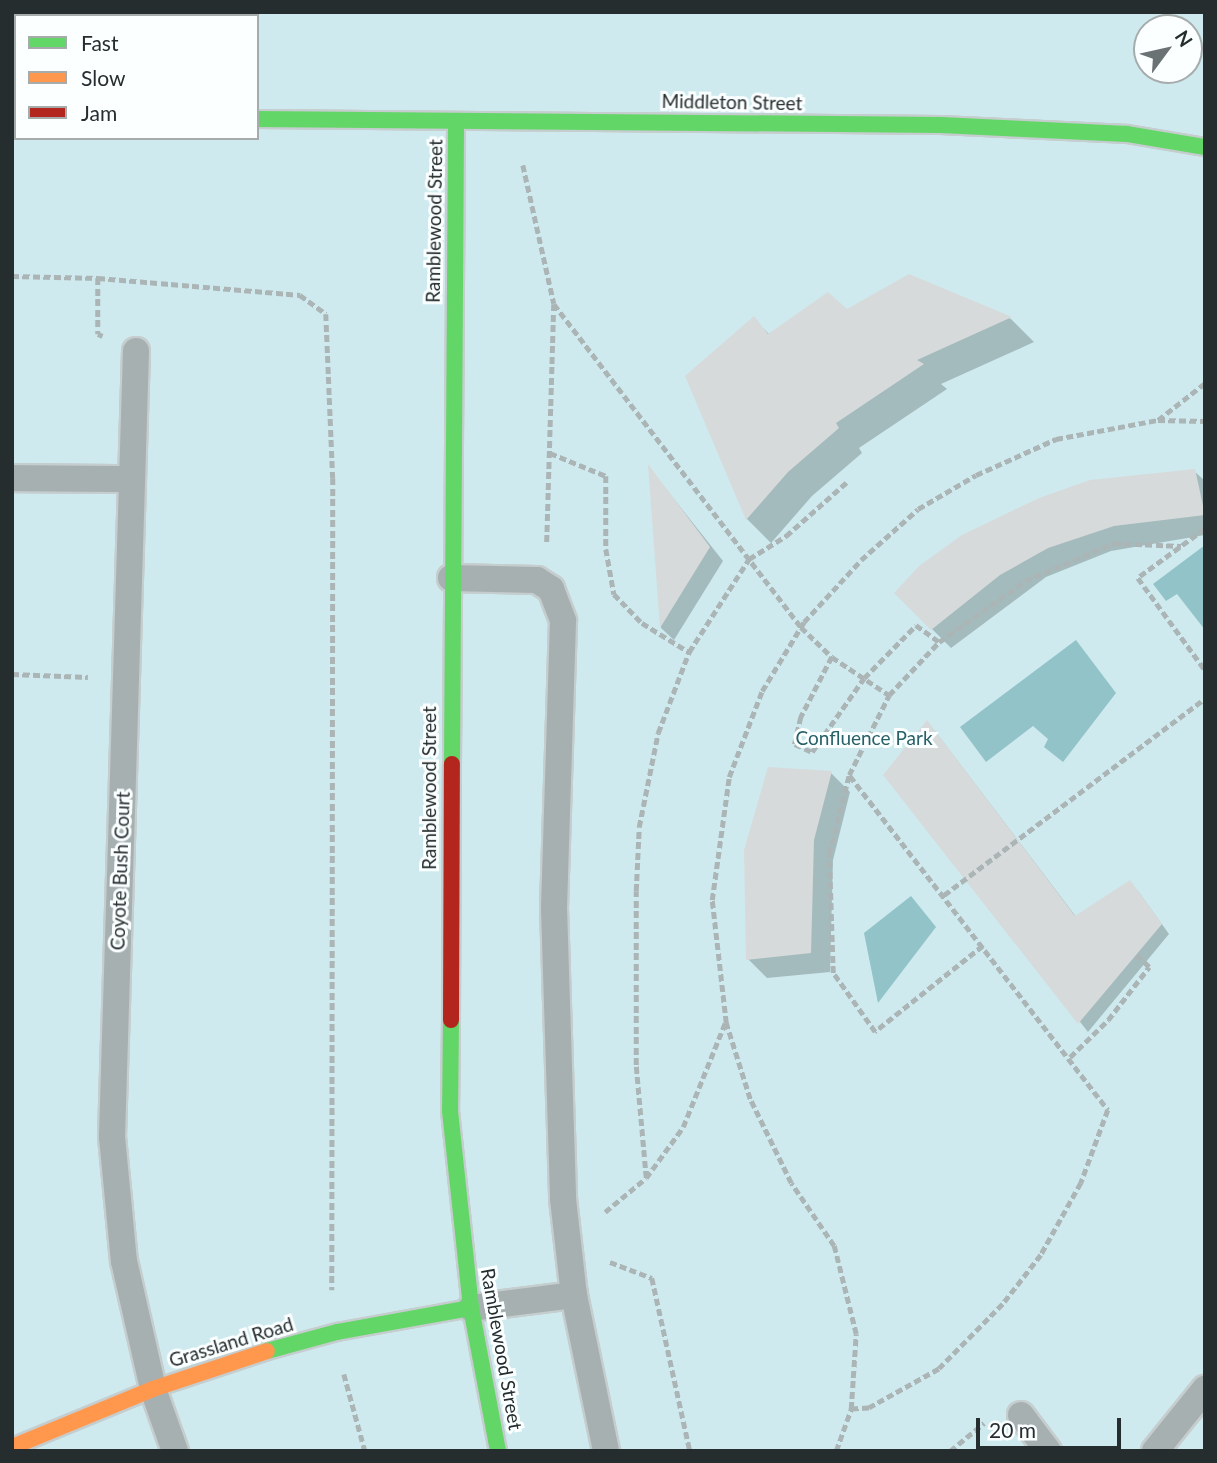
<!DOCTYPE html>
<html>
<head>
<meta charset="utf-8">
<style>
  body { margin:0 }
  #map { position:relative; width:1217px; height:1463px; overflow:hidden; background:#e7f1f2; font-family:Lato,sans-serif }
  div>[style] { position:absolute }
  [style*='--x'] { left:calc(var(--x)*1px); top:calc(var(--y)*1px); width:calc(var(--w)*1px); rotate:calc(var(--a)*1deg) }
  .green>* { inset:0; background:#ceeaee }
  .water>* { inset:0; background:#92c3c9 }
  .shadow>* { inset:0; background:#0003 }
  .building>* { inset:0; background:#d7dada }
  .path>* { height:4.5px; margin-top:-2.25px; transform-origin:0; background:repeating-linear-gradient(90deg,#acb5b6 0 7px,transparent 0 10.5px) }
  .roads { filter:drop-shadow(2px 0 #c5cdce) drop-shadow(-2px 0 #c5cdce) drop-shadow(0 2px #c5cdce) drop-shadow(0 -2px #c5cdce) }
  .lane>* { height:26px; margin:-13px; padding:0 13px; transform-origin:13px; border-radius:13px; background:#a6b0b1 }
  .fast>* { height:16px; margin:-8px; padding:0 8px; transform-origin:8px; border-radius:8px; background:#63d668 }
  .slow>* { height:16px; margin:-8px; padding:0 8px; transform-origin:8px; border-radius:8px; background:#ff974d }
  .jam>* { height:16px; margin:-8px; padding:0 8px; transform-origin:8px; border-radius:8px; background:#b3261e }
  span { translate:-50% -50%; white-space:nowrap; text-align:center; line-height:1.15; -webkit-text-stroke:6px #fbffff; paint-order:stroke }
  .street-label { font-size:19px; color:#262d2e }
  .park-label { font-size:19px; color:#286067 }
  .frame { position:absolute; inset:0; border:14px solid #262d2e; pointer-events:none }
  .legend { position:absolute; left:14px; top:14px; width:245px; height:126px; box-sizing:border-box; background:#fbffff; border:2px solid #a6abab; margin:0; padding:9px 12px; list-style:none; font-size:21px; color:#262d2e }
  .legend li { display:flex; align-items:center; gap:14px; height:35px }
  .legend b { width:35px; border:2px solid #a6abab }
  .north { position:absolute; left:1133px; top:14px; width:70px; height:70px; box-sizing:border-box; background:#fbffff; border:2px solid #a6abab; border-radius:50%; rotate:57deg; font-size:19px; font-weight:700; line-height:28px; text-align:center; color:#262d2e }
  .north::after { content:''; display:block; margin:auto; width:24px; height:32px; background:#6a7273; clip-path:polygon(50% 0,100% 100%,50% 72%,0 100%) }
  .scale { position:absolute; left:976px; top:1418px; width:145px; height:32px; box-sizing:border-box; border:4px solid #262d2e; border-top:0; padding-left:9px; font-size:21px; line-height:24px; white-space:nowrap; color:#262d2e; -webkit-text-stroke:5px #fbffff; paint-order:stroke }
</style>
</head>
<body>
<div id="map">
  <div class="green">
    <div style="clip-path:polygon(evenodd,12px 12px,1205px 12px,1205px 1451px,12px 1451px,12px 12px,16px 16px,257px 16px,257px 138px,16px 138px,16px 16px,12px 12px,1147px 28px,1189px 28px,1189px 70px,1147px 70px,1147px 28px)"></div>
  </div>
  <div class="water">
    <div style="clip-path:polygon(1205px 545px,1205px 630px,1177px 594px,1166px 601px,1153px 584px)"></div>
    <div style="clip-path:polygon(1076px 640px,1116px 693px,1063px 762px,1044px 747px,1048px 739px,1033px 726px,986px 762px,960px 727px)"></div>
    <div style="clip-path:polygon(911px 896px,936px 927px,878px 1003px,864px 933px)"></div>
  </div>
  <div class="shadow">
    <div style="clip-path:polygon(909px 276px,1011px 319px,1034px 342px,941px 384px,947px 389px,859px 448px,862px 453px,812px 496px,771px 543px,747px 519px,687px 377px,753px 318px,770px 335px,847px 311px)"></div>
    <div style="clip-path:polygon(651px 470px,723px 561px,674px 640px,661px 628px)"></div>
    <div style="clip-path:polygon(1194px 471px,1205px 481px,1205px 535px,1111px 551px,1046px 577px,951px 648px,896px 593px)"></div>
    <div style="clip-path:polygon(935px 731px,1077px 918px,1138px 891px,1169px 934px,1088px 1032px,886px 775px)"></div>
    <div style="clip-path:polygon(831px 773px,850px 792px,833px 860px,830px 972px,767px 978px,748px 959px)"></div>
  </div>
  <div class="building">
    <div style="clip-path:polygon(909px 274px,1012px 317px,917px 360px,924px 364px,836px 423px,839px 428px,788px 472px,746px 520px,685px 376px,754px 316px,768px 334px,828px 292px,847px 309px)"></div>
    <div style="clip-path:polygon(648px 464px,710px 547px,660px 628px)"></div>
    <div style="clip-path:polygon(1195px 469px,1205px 515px,1114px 526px,1048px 548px,1000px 575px,931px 630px,894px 593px,919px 566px,962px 535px,1039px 498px,1090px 480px)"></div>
    <div style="clip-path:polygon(927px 720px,1075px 916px,1130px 880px,1162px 924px,1078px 1024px,883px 775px)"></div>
    <div style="clip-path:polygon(768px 767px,832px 771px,814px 840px,811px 953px,746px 960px,744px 850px)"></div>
  </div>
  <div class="path">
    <div style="--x:523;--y:165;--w:142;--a:77.4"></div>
    <div style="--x:554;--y:304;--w:241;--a:91.7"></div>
    <div style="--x:12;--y:276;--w:86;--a:1.3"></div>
    <div style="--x:98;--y:278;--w:203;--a:4.8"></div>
    <div style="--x:300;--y:295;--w:32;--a:36"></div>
    <div style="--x:326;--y:314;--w:164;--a:87.6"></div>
    <div style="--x:333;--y:478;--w:812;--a:90.07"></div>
    <div style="--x:98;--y:278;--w:56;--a:90"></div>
    <div style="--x:98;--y:334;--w:5;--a:22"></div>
    <div style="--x:554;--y:304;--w:407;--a:52.6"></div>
    <div style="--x:801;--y:627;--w:43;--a:44.1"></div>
    <div style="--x:832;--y:657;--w:68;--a:117.3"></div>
    <div style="--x:801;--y:717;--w:28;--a:103"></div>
    <div style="--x:795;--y:744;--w:19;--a:25"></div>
    <div style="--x:812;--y:752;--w:90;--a:-54.9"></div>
    <div style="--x:864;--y:678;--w:74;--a:-45.5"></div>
    <div style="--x:916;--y:625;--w:29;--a:36"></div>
    <div style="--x:1158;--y:420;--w:60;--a:-38.2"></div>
    <div style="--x:550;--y:453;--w:61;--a:22.3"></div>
    <div style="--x:606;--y:476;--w:73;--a:90"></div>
    <div style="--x:606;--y:549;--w:46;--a:79.9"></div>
    <div style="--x:614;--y:594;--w:40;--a:46"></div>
    <div style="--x:642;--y:623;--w:55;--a:31.7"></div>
    <div style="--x:1205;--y:529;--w:83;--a:143.8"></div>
    <div style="--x:1138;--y:578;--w:114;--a:53.9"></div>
    <div style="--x:832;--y:657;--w:69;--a:33.7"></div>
    <div style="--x:12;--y:674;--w:76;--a:2.3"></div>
    <div style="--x:850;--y:776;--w:422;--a:52.3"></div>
    <div style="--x:1108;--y:1110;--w:78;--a:110.3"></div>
    <div style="--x:1081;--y:1183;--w:82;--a:119.1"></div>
    <div style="--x:1041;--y:1255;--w:62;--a:127.8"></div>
    <div style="--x:1003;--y:1304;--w:91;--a:134.6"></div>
    <div style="--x:939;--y:1369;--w:80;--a:150.9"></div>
    <div style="--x:869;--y:1408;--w:18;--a:177"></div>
    <div style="--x:944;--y:895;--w:327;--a:-37"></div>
    <div style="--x:983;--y:946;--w:138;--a:141.5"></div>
    <div style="--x:875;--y:1032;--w:72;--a:-125.4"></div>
    <div style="--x:833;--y:973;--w:119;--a:-91.9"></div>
    <div style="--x:829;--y:854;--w:81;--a:-75.8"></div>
    <div style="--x:849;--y:775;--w:89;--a:-63.4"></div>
    <div style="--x:889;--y:695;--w:73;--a:-46.7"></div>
    <div style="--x:939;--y:642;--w:105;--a:-35.3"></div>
    <div style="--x:1025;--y:581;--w:97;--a:-23.1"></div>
    <div style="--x:1114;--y:543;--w:67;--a:2.6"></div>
    <div style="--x:1070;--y:1057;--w:53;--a:-44.2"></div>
    <div style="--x:1108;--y:1020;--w:67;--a:-52.3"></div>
    <div style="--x:1149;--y:967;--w:21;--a:-137"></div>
    <div style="--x:646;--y:1178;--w:113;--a:-95.1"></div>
    <div style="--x:636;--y:1065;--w:174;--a:-90"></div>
    <div style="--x:636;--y:891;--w:64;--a:-87.3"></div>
    <div style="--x:639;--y:827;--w:96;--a:-78.6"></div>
    <div style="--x:658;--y:733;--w:87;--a:-69.1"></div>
    <div style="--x:689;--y:652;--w:111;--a:-57.2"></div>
    <div style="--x:749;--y:559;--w:44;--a:-31.9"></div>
    <div style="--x:786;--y:536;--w:83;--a:-41.6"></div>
    <div style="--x:605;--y:1212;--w:53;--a:-39.7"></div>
    <div style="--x:646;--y:1178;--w:63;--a:-54"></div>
    <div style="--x:683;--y:1127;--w:112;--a:-68"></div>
    <div style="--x:610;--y:1262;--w:45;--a:20.9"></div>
    <div style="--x:652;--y:1278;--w:177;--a:77.6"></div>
    <div style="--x:344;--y:1374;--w:80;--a:74.7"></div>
    <div style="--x:836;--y:1451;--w:45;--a:-70.3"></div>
    <div style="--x:851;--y:1409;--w:75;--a:-86.2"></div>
    <div style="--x:856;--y:1334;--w:91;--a:-104"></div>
    <div style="--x:834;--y:1246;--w:76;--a:-124.3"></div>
    <div style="--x:791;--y:1183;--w:93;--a:-116"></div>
    <div style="--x:750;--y:1099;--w:80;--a:-107.5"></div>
    <div style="--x:726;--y:1023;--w:124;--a:-96.5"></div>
    <div style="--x:712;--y:900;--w:124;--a:-82.1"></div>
    <div style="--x:729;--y:777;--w:92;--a:-69"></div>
    <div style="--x:762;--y:691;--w:81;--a:-58.7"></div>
    <div style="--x:804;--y:622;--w:84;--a:-47.4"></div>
    <div style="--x:861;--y:560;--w:76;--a:-41.8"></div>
    <div style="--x:918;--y:509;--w:67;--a:-30.4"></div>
    <div style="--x:976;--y:475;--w:88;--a:-24.2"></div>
    <div style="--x:1056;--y:439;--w:104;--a:-10.6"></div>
    <div style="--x:1158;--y:420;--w:47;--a:1.2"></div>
    <div style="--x:950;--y:1451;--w:44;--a:-39.5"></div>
  </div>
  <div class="roads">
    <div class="lane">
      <div style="--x:136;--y:351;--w:786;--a:91.75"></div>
      <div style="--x:112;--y:1137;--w:125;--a:84.5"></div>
      <div style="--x:124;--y:1261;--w:131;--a:77.2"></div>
      <div style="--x:153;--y:1389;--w:66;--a:70.5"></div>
      <div style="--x:12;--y:478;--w:120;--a:0.5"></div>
      <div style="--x:451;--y:578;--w:86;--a:1.3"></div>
      <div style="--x:537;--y:580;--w:17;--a:33"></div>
      <div style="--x:551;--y:589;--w:34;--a:69"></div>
      <div style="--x:563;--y:621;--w:287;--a:91.8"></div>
      <div style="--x:554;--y:908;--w:291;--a:88.2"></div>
      <div style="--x:563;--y:1199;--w:97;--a:83.5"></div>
      <div style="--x:574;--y:1295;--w:159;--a:78.4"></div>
      <div style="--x:471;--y:1308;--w:104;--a:-7.2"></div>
      <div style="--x:1021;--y:1415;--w:45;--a:53.1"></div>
      <div style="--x:1155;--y:1451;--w:80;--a:-51.1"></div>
    </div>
    <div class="fast">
      <div style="--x:257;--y:119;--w:684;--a:0.5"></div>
      <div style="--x:941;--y:125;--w:186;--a:2.8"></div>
      <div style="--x:1127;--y:134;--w:79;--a:9.5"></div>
      <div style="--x:452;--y:764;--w:643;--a:-89.64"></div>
      <div style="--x:451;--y:1020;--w:91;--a:90.6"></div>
      <div style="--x:450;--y:1111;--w:198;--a:83.9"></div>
      <div style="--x:471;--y:1308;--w:146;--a:79.3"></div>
      <div style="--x:267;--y:1351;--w:73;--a:-15.2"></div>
      <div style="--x:337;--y:1332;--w:136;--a:-10.2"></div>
    </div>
    <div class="slow">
      <div style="--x:12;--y:1447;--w:152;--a:-22.4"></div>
      <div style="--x:153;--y:1389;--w:120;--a:-18.4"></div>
    </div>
    <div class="jam">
      <div style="--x:12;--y:116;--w:4;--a:0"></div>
      <div style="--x:451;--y:1020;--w:256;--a:-89.8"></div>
    </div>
  </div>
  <div class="street-label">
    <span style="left:732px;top:102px;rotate:1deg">Middleton Street</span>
    <span style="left:434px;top:221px;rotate:-89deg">Ramblewood Street</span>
    <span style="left:429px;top:788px;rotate:-90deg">Ramblewood Street</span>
    <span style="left:120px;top:871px;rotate:-88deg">Coyote Bush Court</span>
    <span style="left:231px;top:1342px;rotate:-17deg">Grassland Road</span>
    <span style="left:502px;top:1349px;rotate:80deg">Ramblewood Street</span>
  </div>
  <div class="park-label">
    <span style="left:864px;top:738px">Confluence Park</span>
  </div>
  <div class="frame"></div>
  <ul class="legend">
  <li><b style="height:9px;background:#63d668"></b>Fast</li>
  <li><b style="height:9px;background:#ff974d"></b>Slow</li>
  <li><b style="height:9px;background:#b3261e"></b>Jam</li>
  </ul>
  <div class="north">N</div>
  <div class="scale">20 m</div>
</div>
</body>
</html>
